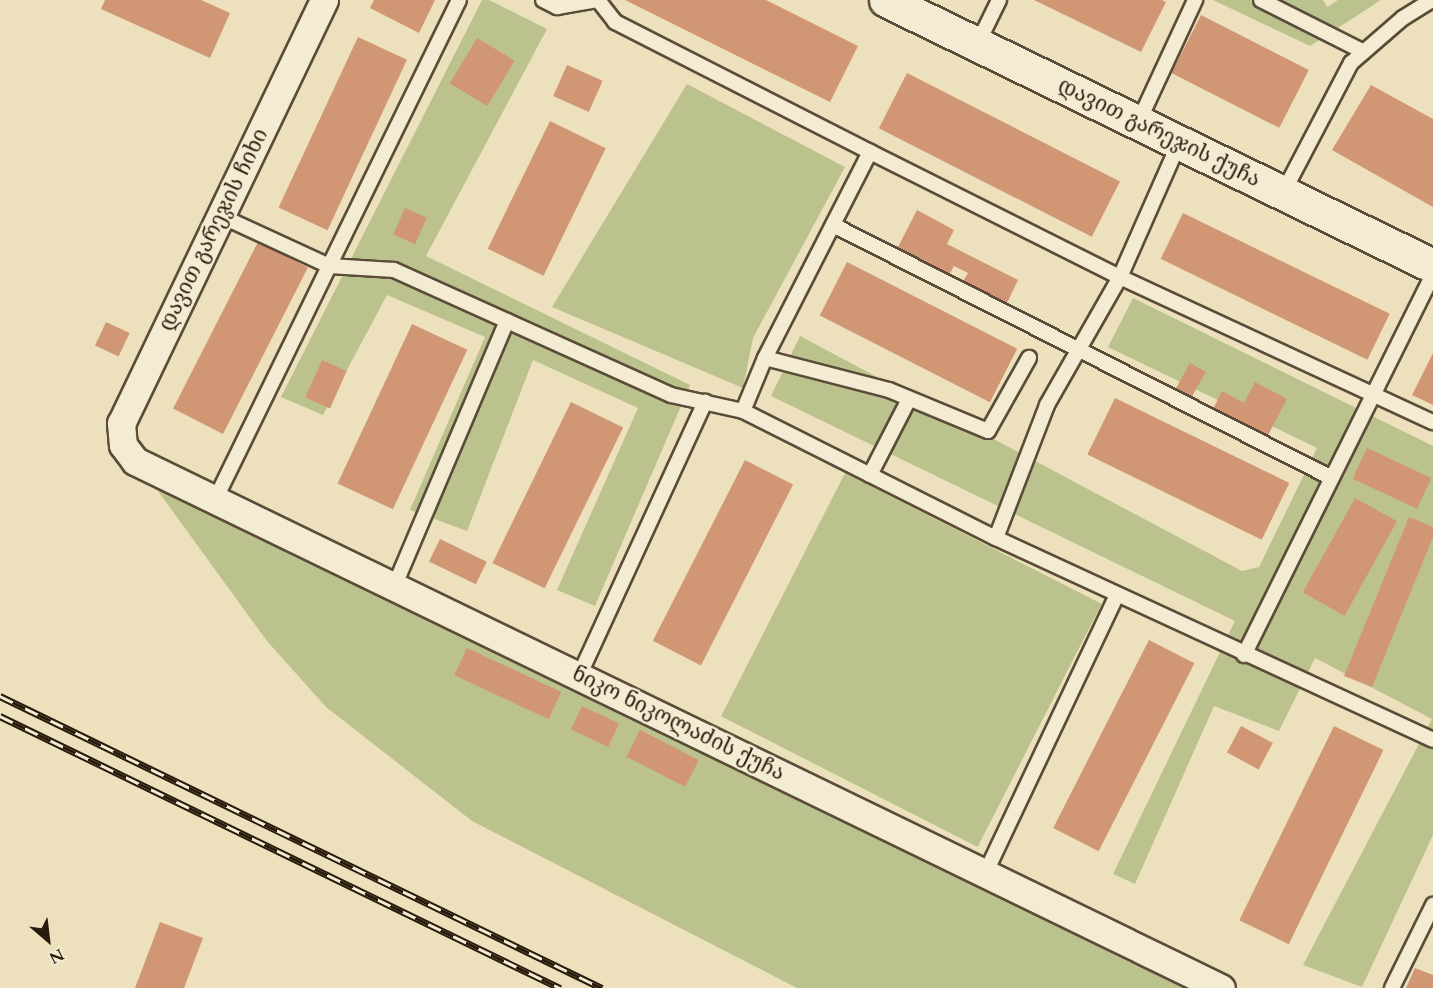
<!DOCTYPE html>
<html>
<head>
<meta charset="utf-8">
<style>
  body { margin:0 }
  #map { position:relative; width:1433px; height:988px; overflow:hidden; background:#ece1bc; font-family:Cardo,"Noto Serif Georgian",serif }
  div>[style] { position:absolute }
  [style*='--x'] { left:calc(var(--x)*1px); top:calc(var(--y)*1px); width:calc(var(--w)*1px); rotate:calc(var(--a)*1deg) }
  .green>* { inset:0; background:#bcc28e; transform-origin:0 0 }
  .building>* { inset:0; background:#d19674; transform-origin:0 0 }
  .roads { filter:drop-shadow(2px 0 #5a4c38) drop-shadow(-2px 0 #5a4c38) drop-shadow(0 2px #5a4c38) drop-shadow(0 -2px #5a4c38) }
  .lane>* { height:14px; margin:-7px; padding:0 7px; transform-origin:7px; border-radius:7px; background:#f3ecd3 }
  .street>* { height:27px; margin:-13.5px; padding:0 13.5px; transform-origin:13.5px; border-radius:13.5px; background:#f3ecd3 }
  .secondary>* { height:33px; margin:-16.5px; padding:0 16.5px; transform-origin:16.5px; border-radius:16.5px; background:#f3ecd3 }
  .rail>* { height:7px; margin-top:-3.5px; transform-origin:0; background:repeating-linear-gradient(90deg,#f3ecd3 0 14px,#291b0c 0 28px); box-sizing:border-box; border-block:2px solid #291b0c }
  span { translate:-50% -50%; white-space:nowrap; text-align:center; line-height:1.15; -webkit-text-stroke:4.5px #f3ecd3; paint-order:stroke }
  .street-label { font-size:21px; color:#291b0c }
  .north { position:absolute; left:18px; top:910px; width:60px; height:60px; -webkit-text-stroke:4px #f3ecd3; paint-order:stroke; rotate:152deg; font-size:16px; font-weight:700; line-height:24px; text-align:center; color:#291b0c }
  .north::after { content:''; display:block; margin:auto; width:21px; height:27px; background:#291b0c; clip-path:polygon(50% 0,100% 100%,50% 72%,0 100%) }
</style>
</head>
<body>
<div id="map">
  <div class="green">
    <div style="clip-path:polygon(482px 0,489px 0,547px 29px,426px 256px,690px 385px,595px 606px,557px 590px,638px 408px,533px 360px,467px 531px,410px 510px,485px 337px,387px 295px,323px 415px,281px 397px)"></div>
    <div style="clip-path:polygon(1213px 0,1323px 0,1327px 7px,1338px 0,1381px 0,1310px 46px)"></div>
    <div style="clip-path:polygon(687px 84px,845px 167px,753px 338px,743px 388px,552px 307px)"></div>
    <div style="clip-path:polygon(1133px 298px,1433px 446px,1433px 835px,1362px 987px,1303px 965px,1432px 719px,1315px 658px,1279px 731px,1214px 706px,1135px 884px,1113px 874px,1235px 621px,771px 396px,800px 336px,1242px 571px,1259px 567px,1317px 448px,1108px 347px)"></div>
    <div style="left:845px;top:473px;width:288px;height:273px;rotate:27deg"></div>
    <div style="clip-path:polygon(147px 476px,313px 563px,728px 757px,1185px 979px,1183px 988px,797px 988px,472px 821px,326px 707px,267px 641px)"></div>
  </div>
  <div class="building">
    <div style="clip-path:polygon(105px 0,201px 0,230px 13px,210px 58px,101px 9px)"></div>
    <div style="clip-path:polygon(374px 0,435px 0,419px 33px,370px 8px)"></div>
    <div style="clip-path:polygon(625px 0,766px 0,858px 46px,830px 102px)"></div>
    <div style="clip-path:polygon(1034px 0,1162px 0,1166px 2px,1141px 52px)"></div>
    <div style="left:1201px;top:15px;width:121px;height:65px;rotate:27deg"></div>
    <div style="left:358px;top:37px;width:54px;height:188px;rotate:25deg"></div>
    <div style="left:477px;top:38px;width:44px;height:53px;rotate:31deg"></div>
    <div style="left:567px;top:65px;width:39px;height:34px;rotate:24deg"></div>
    <div style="left:907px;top:73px;width:239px;height:62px;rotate:27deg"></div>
    <div style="clip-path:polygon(1371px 85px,1433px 119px,1433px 207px,1332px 150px)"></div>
    <div style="left:550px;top:121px;width:62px;height:142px;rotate:26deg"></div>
    <div style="left:405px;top:208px;width:24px;height:29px;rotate:24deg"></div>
    <div style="clip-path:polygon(917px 210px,954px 230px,947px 244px,1018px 280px,1006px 305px,962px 283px,968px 273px,954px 266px,949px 275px,897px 249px)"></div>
    <div style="left:1183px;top:213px;width:230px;height:51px;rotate:26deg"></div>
    <div style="left:258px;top:242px;width:56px;height:187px;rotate:27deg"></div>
    <div style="left:847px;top:262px;width:191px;height:60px;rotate:27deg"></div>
    <div style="left:106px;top:322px;width:26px;height:26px;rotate:25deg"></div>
    <div style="left:412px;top:324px;width:61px;height:176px;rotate:25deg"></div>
    <div style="clip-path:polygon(1433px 353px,1433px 405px,1412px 395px)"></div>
    <div style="left:322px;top:360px;width:27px;height:41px;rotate:24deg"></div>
    <div style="left:1190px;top:363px;width:18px;height:33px;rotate:29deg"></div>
    <div style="clip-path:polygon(1255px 382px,1287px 399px,1267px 437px,1213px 409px,1222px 391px,1244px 403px)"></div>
    <div style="left:1115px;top:398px;width:194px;height:63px;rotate:26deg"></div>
    <div style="left:571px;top:402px;width:58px;height:179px;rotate:26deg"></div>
    <div style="left:1367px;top:448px;width:71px;height:34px;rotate:25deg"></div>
    <div style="left:745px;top:460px;width:54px;height:203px;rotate:27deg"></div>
    <div style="left:1355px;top:498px;width:48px;height:108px;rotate:29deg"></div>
    <div style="clip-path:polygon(1409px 517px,1433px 527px,1433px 537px,1372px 687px,1344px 676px)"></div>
    <div style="left:440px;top:539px;width:52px;height:25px;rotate:26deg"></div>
    <div style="left:1149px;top:640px;width:51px;height:211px;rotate:27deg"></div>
    <div style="left:467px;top:648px;width:104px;height:30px;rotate:25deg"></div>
    <div style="left:582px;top:706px;width:41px;height:26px;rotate:25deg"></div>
    <div style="left:1241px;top:726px;width:36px;height:30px;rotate:28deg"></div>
    <div style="left:1334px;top:726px;width:55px;height:216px;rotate:26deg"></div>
    <div style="left:640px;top:730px;width:66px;height:30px;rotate:27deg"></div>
    <div style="clip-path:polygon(160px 922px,203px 938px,184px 988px,135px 988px)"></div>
    <div style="clip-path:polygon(1415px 968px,1433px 975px,1433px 988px,1406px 988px)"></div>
  </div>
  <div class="roads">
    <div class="lane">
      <div style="--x:543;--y:0;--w:16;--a:27"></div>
      <div style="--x:557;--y:7;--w:42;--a:-9.7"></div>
      <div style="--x:598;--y:0;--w:28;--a:52"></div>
      <div style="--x:615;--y:22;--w:286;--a:27"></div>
      <div style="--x:870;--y:152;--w:280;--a:26.6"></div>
      <div style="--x:1120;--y:277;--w:345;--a:24.9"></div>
      <div style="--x:1261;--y:0;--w:115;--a:26.8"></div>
      <div style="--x:977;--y:45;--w:50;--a:-63.9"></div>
      <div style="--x:1138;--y:123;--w:136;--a:-65.1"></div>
      <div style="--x:1283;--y:193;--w:147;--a:-62.4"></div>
      <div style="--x:1351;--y:63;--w:69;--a:-40.9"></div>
      <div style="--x:1403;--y:18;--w:34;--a:-32"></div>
      <div style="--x:221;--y:216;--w:119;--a:24.8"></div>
      <div style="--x:329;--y:266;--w:65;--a:3.5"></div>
      <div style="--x:394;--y:270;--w:304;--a:24.3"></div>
      <div style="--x:671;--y:395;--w:74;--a:12.5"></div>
      <div style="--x:743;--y:411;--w:283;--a:26.7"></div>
      <div style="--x:996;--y:538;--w:481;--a:24.8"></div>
      <div style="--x:833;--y:225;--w:559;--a:26.89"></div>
      <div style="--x:765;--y:358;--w:128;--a:14.5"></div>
      <div style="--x:889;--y:390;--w:107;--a:22.5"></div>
      <div style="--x:988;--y:431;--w:84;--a:-60.7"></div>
      <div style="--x:743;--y:411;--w:57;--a:-67.5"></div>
      <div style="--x:765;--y:358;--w:231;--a:-63"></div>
      <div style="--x:870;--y:475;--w:85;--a:-62.8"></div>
      <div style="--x:215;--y:500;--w:556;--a:-63.99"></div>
      <div style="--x:996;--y:538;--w:142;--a:-69"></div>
      <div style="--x:1047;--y:405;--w:147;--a:-60.3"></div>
      <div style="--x:1120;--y:277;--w:146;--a:-66.2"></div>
      <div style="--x:394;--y:587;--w:289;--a:-67"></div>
      <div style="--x:1244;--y:655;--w:424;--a:-63.6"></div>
      <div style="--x:579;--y:676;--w:302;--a:-65.3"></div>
      <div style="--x:985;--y:874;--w:309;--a:-64.7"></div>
      <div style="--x:1392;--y:988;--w:93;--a:-63.7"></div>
    </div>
    <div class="street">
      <div style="--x:324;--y:0;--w:469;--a:115.6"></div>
      <div style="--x:121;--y:423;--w:22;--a:85"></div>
      <div style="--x:123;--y:445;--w:20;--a:53"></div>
      <div style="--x:135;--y:461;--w:1207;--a:25.89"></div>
    </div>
    <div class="secondary">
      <div style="--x:886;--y:0;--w:608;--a:25.93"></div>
    </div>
  </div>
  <div class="rail">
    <div style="--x:0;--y:696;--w:669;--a:25.88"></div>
    <div style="--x:0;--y:716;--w:623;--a:25.91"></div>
  </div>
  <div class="street-label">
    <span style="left:1159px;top:133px;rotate:26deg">დავით გარეჯის ქუჩა</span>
    <span style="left:214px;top:230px;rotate:-64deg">დავით გარეჯის ჩიხი</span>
    <span style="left:678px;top:724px;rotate:26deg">ნიკო ნიკოლაძის ქუჩა</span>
  </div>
  <div class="north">N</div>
</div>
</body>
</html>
